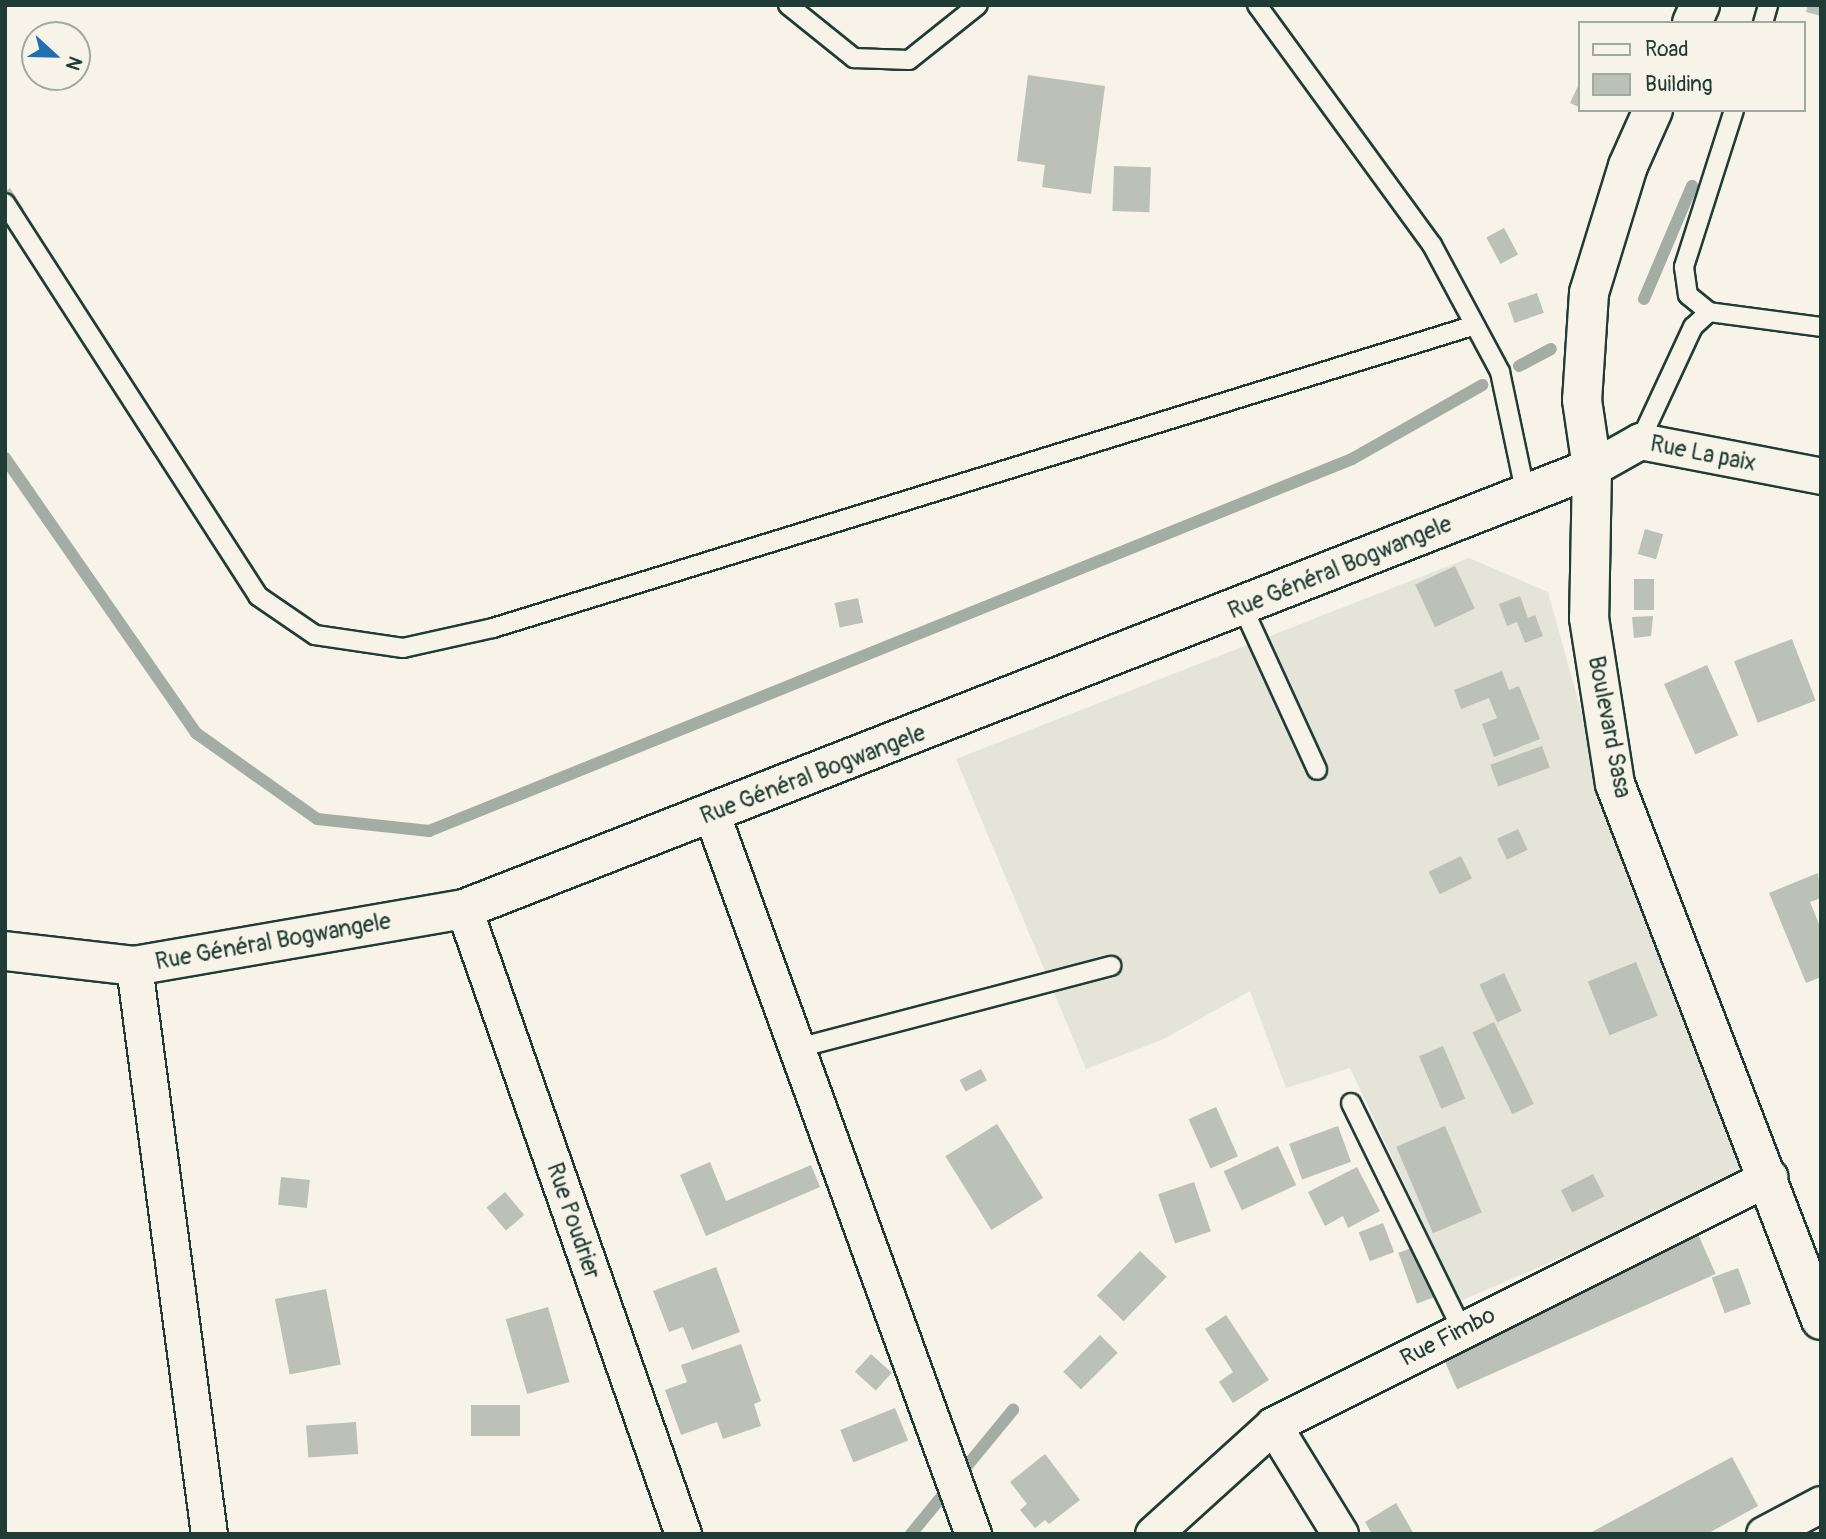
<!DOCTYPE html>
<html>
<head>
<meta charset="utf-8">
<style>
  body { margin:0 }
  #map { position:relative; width:1826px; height:1539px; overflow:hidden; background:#f7f3e8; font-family:Pangolin,sans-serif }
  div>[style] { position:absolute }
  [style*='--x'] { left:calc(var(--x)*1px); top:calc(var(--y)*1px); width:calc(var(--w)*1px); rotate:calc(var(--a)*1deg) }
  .built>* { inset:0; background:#e5e4d9 }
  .stream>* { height:12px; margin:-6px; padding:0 6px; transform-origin:6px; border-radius:6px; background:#a4ada3 }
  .building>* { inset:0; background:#bbc1b6; transform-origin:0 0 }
  .roads { filter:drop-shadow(2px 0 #1f3d34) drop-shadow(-2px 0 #1f3d34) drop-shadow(0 2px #1f3d34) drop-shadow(0 -2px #1f3d34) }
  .service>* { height:18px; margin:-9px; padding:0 9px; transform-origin:9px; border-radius:9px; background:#f7f3e8 }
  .minor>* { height:35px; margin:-17.5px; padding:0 17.5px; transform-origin:17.5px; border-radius:17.5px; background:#f7f3e8 }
  .tertiary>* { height:38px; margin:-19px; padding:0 19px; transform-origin:19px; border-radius:19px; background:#f7f3e8 }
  span { translate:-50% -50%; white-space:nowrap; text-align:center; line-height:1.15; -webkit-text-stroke:7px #f7f3e8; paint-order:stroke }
  .street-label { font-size:23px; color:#1f3d34 }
  .frame { position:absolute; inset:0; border:7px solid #1f3d34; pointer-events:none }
  .legend { position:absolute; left:1578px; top:21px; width:228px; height:91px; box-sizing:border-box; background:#f7f3e8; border:2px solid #a1aaa0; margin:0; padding:9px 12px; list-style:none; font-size:21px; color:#1f3d34 }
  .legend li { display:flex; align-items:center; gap:14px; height:35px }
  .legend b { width:35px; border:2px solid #a1aaa0 }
  .north { position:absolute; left:21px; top:21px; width:70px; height:70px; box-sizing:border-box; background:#f7f3e8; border:2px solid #a1aaa0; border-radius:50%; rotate:112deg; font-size:19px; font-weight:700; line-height:28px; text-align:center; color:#1f3d34 }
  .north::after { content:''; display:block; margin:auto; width:24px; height:32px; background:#1f6fb2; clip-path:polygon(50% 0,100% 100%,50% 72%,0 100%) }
</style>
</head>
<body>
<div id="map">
  <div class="built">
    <div style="clip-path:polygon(1469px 558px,1548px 592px,1610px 815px,1754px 1175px,1460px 1301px,1350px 1068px,1286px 1088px,1250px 991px,1164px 1039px,1086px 1069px,956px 759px)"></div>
  </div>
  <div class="stream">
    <div style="--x:1644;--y:299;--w:123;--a:-67"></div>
    <div style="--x:1519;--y:366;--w:36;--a:-28"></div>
    <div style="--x:5;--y:458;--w:335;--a:55.2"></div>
    <div style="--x:196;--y:733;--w:148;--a:35.4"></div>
    <div style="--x:317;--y:819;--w:113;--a:6.1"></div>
    <div style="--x:429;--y:831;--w:995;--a:-21.95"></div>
    <div style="--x:1352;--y:459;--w:150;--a:-29.6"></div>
    <div style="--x:911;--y:1534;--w:161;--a:-50.6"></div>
  </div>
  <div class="building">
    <div style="clip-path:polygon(1808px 5px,1821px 5px,1821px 16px,1806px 12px)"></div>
    <div style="clip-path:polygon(1028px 75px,1105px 86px,1091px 194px,1042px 187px,1045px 165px,1017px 161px)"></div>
    <div style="clip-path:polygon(1579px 84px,1579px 107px,1570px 103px)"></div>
    <div style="left:1114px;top:166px;width:37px;height:45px;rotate:2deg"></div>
    <div style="clip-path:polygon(10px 188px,24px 209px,7px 220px,5px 191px)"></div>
    <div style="left:1504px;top:228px;width:30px;height:20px;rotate:62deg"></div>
    <div style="left:1537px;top:293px;width:21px;height:31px;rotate:71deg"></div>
    <div style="left:1645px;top:529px;width:19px;height:26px;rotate:16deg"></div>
    <div style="left:1455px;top:566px;width:47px;height:44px;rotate:65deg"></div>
    <div style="left:1634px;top:579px;width:20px;height:31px"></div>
    <div style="clip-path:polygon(1520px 596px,1528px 618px,1535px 615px,1543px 636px,1525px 643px,1517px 622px,1507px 626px,1499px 604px)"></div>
    <div style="left:858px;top:598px;width:25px;height:24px;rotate:78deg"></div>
    <div style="clip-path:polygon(1653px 616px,1651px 636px,1634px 638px,1632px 617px)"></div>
    <div style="left:1792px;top:639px;width:66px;height:62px;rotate:69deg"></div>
    <div style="left:1707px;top:665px;width:77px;height:47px;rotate:66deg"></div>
    <div style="clip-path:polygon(1502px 671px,1509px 690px,1519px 686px,1540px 739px,1494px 757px,1482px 724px,1497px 718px,1489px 698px,1461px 709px,1454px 690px)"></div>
    <div style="left:1542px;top:746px;width:23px;height:55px;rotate:70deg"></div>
    <div style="left:1518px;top:829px;width:23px;height:23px;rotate:65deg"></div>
    <div style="left:1461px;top:856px;width:25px;height:36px;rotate:64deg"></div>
    <div style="clip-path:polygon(1818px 873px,1821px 898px,1810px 902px,1821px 929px,1821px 977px,1806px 983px,1769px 893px)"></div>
    <div style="left:1636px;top:962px;width:58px;height:52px;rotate:68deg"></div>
    <div style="left:1504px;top:973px;width:42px;height:27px;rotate:65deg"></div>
    <div style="left:1494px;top:1022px;width:91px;height:24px;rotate:64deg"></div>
    <div style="left:1443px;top:1046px;width:57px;height:26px;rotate:67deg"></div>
    <div style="left:981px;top:1069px;width:13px;height:24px;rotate:63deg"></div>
    <div style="left:1216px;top:1107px;width:54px;height:30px;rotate:66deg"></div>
    <div style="left:997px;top:1124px;width:87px;height:61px;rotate:58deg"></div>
    <div style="left:1338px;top:1126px;width:38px;height:52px;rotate:70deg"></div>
    <div style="left:1445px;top:1126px;width:94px;height:53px;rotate:67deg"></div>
    <div style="left:1278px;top:1146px;width:43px;height:60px;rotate:65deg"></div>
    <div style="clip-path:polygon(710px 1162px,726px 1201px,811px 1165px,820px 1187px,706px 1236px,680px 1175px)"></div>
    <div style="clip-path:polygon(1357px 1167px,1380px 1211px,1348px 1228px,1343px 1216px,1325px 1226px,1308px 1192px)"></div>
    <div style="left:1593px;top:1174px;width:25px;height:36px;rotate:63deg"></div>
    <div style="left:281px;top:1177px;width:29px;height:28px;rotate:6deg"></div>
    <div style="left:1194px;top:1182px;width:52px;height:38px;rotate:71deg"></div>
    <div style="left:505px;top:1192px;width:30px;height:24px;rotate:50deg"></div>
    <div style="left:1383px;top:1223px;width:31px;height:26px;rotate:69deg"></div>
    <div style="left:1697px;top:1232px;width:46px;height:283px;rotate:66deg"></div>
    <div style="left:1420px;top:1245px;width:54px;height:23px;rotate:70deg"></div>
    <div style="left:1140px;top:1251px;width:37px;height:62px;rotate:44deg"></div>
    <div style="clip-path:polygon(716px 1267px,740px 1332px,692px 1350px,683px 1327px,669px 1332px,653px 1291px)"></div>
    <div style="left:1738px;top:1268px;width:38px;height:28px;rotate:70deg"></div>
    <div style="left:326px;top:1289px;width:77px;height:52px;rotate:79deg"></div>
    <div style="left:548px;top:1307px;width:78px;height:44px;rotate:74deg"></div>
    <div style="clip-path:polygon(1226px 1315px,1269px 1380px,1233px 1403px,1219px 1382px,1233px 1372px,1205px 1329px)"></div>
    <div style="left:1100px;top:1335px;width:25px;height:52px;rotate:45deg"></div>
    <div style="clip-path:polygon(741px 1344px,761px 1401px,754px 1404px,761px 1426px,723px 1439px,717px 1422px,681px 1435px,665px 1390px,687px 1382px,681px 1365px)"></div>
    <div style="left:871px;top:1354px;width:28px;height:24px;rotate:42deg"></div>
    <div style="left:520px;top:1405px;width:31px;height:49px;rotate:90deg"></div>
    <div style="left:895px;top:1408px;width:35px;height:59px;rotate:68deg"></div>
    <div style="left:356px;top:1422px;width:32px;height:50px;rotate:86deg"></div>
    <div style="clip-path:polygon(1045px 1454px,1080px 1500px,1049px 1524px,1045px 1520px,1035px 1528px,1020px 1510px,1027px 1504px,1010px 1482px)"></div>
    <div style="clip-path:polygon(1732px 1457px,1758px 1506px,1707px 1534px,1588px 1534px)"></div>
    <div style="clip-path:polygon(1396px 1503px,1414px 1534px,1372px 1534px,1365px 1522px)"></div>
  </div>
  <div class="roads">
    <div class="service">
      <div style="--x:788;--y:5;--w:85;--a:38.8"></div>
      <div style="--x:854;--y:58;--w:55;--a:2.1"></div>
      <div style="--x:909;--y:60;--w:88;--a:-38.6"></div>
      <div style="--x:1257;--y:5;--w:297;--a:53.9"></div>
      <div style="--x:1432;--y:245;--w:144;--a:61.8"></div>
      <div style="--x:1500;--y:372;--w:122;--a:78.1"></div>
      <div style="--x:1763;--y:23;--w:19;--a:-74"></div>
      <div style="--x:1734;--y:110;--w:165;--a:107.7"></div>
      <div style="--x:1684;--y:267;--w:28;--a:82"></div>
      <div style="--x:1688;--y:295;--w:27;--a:39"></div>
      <div style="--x:1709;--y:312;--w:113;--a:7.6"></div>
      <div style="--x:5;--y:203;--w:467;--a:57.2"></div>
      <div style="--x:258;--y:596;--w:69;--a:34.4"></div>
      <div style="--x:315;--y:635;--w:89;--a:8.4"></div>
      <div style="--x:403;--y:648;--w:92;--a:-12.5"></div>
      <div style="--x:493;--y:628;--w:1025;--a:-17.14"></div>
      <div style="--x:1640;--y:441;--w:126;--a:-65.1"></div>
      <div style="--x:1693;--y:327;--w:22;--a:-43"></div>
      <div style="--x:1243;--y:608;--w:178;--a:65.4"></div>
      <div style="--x:798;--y:1048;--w:324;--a:-14.7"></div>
      <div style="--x:1351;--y:1103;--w:253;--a:63.9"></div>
    </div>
    <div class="minor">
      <div style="--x:1592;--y:468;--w:55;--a:-29.4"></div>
      <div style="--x:1640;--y:441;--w:184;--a:10.9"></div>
      <div style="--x:712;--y:815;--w:765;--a:70.05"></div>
      <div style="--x:464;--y:909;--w:662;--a:70.69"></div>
      <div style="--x:134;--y:966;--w:573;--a:82.48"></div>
      <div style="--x:1273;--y:1425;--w:128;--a:58.4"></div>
      <div style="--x:1153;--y:1534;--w:162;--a:-42.2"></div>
      <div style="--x:1273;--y:1425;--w:555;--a:-26.57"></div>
      <div style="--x:1764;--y:1534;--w:64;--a:-27.8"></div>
    </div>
    <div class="tertiary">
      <div style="--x:1692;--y:23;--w:20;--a:-66"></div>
      <div style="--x:1653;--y:110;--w:61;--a:114.1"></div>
      <div style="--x:1628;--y:166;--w:133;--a:107.1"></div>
      <div style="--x:1589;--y:293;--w:107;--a:93.7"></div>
      <div style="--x:1582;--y:400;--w:69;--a:81.6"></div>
      <div style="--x:1592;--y:468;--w:150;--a:91.1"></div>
      <div style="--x:1589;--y:618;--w:168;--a:81.1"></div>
      <div style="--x:1615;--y:784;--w:574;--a:68.98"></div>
      <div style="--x:5;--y:951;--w:130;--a:6.6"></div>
      <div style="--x:134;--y:966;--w:335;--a:-9.8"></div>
      <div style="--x:464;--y:909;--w:1211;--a:-21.35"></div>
    </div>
  </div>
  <div class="street-label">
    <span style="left:1703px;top:454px;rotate:11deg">Rue La paix</span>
    <span style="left:1340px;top:568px;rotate:-22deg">Rue Général Bogwangele</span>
    <span style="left:1609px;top:727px;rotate:79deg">Boulevard Sasa</span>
    <span style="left:813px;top:775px;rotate:-21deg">Rue Général Bogwangele</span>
    <span style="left:273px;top:942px;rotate:-10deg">Rue Général Bogwangele</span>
    <span style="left:573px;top:1221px;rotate:71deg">Rue Poudrier</span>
    <span style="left:1448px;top:1337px;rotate:-27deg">Rue Fimbo</span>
  </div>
  <div class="frame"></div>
  <ul class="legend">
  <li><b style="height:9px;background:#f7f3e8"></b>Road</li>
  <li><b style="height:19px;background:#bbc1b6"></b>Building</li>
  </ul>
  <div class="north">N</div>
</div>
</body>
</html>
